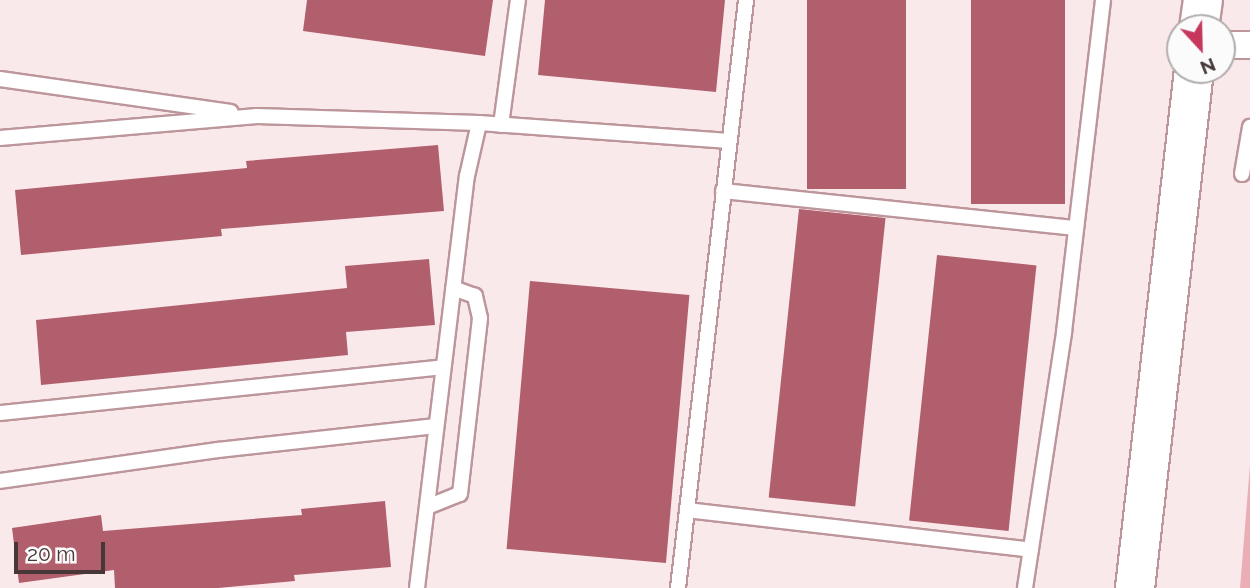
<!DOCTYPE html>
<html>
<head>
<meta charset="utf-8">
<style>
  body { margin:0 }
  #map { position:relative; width:1250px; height:588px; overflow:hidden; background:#fae9eb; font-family:Raleway,sans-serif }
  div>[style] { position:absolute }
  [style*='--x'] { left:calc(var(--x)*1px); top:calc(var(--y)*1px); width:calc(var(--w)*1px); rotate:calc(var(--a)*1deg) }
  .green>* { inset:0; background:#ebaeb7 }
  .building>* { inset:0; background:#b15e6d; transform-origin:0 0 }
  .roads { filter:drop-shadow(2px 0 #bc969b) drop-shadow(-2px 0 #bc969b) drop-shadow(0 2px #bc969b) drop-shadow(0 -2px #bc969b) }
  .service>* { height:14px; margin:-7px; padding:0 7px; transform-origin:7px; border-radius:7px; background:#fff }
  .minor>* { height:26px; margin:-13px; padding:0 13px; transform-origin:13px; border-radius:13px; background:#fff }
  .secondary>* { height:38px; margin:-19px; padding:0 19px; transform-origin:19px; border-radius:19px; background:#fff }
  span { translate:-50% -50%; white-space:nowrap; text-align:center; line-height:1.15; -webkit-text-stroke:7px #fbfbfb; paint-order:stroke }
  .north { position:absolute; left:1166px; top:14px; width:70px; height:70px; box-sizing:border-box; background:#fbfbfb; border:2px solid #b3adad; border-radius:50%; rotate:158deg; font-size:19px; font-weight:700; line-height:28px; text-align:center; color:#473739 }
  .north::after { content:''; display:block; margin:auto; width:24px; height:32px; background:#c6375e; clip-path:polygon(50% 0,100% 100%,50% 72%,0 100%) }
  .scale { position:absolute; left:14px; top:542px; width:91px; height:32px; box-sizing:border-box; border:4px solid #473739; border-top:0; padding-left:9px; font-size:21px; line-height:24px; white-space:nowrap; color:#473739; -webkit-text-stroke:5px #fbfbfb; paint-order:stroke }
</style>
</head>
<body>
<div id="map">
  <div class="green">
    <div style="clip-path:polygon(1250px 465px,1250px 588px,1240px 588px)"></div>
  </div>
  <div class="building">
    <div style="clip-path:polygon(307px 0,493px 0,485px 56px,303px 31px)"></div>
    <div style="clip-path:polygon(545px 0,725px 0,716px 92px,538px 75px)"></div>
    <div style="left:807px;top:0;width:99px;height:189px"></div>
    <div style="left:971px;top:0;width:94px;height:204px"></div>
    <div style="clip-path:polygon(438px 145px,444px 211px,221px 229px,222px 236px,21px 255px,15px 190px,247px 168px,246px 161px)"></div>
    <div style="left:799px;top:209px;width:87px;height:290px;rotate:6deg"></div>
    <div style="left:937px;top:255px;width:100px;height:267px;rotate:6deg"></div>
    <div style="clip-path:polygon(429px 259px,435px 325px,346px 332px,348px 355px,41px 385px,36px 320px,347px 288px,345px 266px)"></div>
    <div style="left:530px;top:281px;width:160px;height:269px;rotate:5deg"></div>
    <div style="clip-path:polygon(385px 501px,391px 567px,294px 575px,295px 581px,218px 588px,115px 588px,114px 570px,19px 583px,12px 528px,101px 515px,103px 531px,302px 515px,301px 509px)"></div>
  </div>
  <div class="roads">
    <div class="service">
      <div style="--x:0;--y:79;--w:233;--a:8.1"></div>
      <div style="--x:501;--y:125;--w:126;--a:-82.3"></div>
      <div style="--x:0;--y:138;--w:258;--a:-4.9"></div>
      <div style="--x:257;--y:116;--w:222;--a:1.8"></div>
      <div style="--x:479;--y:123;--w:251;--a:4.1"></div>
      <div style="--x:1242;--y:174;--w:48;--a:-80.3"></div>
      <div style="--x:723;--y:191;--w:355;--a:6"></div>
      <div style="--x:0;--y:413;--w:444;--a:-5.9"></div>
      <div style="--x:0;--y:481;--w:220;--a:-8.1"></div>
      <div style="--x:218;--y:450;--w:219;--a:-6.3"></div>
      <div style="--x:427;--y:507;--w:35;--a:-22"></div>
      <div style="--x:460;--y:494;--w:177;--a:-83.5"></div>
      <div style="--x:480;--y:318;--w:23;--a:-103"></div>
      <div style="--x:475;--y:296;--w:23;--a:-160"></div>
      <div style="--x:687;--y:510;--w:346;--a:6.6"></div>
      <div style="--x:417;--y:588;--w:415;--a:-83.1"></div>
      <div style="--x:467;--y:176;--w:54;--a:-77.2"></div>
      <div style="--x:678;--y:588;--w:592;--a:-83.4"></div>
      <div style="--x:1025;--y:588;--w:259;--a:-81.3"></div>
      <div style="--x:1064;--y:332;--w:334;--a:-83.3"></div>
    </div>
    <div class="minor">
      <div style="--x:1222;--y:45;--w:28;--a:0"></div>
    </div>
    <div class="secondary">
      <div style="--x:1199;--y:28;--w:28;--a:-82"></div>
      <div style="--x:1135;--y:588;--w:521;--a:-83.5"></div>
    </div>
  </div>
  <div class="north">N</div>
  <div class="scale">20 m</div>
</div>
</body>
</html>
